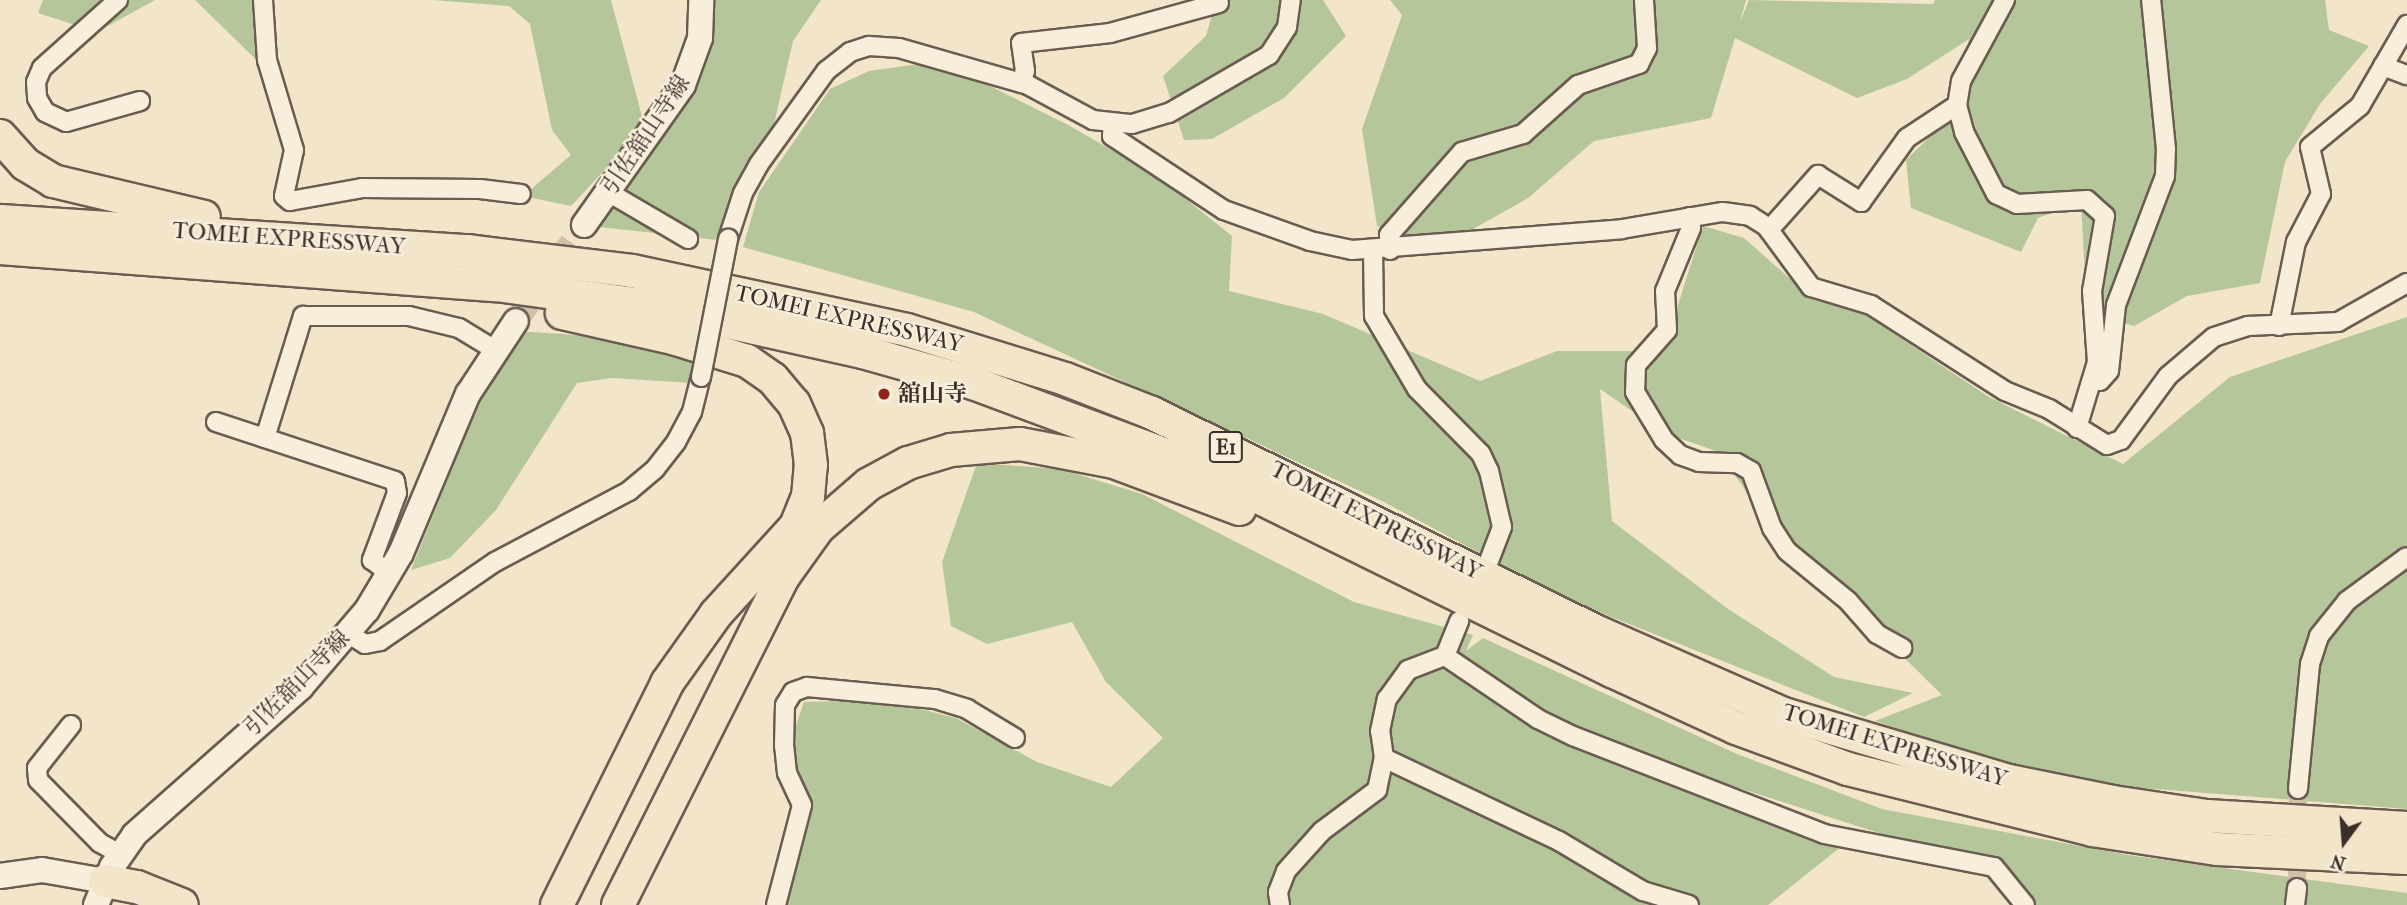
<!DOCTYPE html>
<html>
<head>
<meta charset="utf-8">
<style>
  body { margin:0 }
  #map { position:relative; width:2407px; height:905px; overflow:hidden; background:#f2e5c9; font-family:"IM FELL French Canon","Noto Serif JP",serif }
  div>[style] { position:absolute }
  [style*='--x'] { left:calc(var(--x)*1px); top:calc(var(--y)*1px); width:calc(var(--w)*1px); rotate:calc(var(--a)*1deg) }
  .green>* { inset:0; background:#b5c69b }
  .street-tunnel>* { height:18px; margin-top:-9px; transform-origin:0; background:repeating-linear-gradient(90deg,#cec0a9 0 18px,transparent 0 27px) }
  .secondary-tunnel>* { height:24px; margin-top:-12px; transform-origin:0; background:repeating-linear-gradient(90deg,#cec0a9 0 24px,transparent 0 36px) }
  .roads { filter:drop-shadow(2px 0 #6a5c50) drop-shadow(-2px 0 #6a5c50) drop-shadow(0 2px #6a5c50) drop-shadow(0 -2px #6a5c50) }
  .street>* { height:18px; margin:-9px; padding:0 9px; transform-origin:9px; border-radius:9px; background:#f7eedc }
  .secondary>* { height:24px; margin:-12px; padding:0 12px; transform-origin:12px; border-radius:12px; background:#f7eedc }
  .highway>* { height:32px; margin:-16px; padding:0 16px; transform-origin:16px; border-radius:16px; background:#f2e5c9 }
  .bridges { filter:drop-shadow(2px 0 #6a5c50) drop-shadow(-2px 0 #6a5c50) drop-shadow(0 2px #6a5c50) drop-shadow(0 -2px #6a5c50) }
  .street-bridge>* { height:18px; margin:-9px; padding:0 9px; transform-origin:9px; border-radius:9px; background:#f7eedc }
  .dots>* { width:19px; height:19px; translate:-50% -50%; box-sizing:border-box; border:4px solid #f7eedc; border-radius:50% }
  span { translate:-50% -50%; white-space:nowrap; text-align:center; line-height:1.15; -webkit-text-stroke:5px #f7eedc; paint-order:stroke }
  .shield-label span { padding:2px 5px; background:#f7eedc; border:2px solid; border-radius:5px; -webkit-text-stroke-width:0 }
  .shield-label { font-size:21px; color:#3c2e28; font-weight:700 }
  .street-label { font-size:23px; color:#3c2e28 }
  .poi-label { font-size:23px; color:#3c2e28; font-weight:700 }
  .left { translate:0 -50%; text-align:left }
  .north { position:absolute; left:2309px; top:807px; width:70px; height:70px; -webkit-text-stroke:5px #f7eedc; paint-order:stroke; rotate:196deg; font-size:19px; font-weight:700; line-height:28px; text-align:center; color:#3c2e28 }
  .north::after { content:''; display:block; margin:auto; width:24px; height:32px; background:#3c2e28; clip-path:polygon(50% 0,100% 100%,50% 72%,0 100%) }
</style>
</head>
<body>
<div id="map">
  <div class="green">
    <div style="clip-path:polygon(43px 0,155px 0,97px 32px,38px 13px)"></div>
    <div style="clip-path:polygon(195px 0,267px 0,282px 85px)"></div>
    <div style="clip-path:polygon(432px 0,611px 0,643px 120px,628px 145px,571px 206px,523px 196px,571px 155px,552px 130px,530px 24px,509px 6px)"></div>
    <div style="clip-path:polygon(703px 0,821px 0,793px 41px,772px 133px,740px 181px,718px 240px,599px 227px,697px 75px)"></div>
    <div style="clip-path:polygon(1216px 0,1323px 0,1346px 36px,1284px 98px,1212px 139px,1184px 140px,1163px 76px,1206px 36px)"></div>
    <div style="clip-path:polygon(1390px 0,1746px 0,1740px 22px,1749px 0,1933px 4px,1935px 0,2325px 0,2329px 30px,2369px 46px,2320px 104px,2285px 162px,2260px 283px,2187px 296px,2134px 326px,2087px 312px,2081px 202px,2038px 218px,2021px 252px,1911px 208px,1906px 160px,1953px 114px,1969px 39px,1907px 79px,1857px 98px,1735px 38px,1711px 118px,1594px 141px,1528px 198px,1457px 238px,1429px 241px,1377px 226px,1362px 129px,1402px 15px)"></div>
    <div style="clip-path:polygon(940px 61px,1070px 126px,1157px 176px,1232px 236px,1229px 291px,1323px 314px,1480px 381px,1557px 351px,1635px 351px,1672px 324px,1703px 226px,1744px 238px,1814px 300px,1858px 310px,1989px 397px,2123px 464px,2230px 377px,2407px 317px,2407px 809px,2093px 784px,1976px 756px,1875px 721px,1942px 695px,1768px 523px,1719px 452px,1664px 433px,1600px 389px,1612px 521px,1728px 609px,1834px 677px,1913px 693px,1864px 717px,1566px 599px,1384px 502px,974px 312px,743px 247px,759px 192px,830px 89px,869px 71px)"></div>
    <div style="clip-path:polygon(517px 331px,621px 338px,693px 353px,692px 383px,612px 378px,577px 383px,496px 510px,450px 558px,411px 570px,483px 392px)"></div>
    <div style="clip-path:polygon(977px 463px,1060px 469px,1142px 494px,1354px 602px,1473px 635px,1466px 651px,1483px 638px,1737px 754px,1882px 809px,2128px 855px,2407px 893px,2407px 905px,2027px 905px,1972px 863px,1621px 750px,1675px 785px,1769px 824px,1843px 845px,1768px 905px,786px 905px,809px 800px,788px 750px,804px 702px,885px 700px,956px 718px,1037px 762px,1111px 787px,1163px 738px,1106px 682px,1072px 622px,987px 644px,951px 626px,942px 562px)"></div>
  </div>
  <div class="street-tunnel">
    <div style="--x:2297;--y:888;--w:99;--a:-89.4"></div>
  </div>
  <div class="secondary-tunnel">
    <div style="--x:516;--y:321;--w:118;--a:-54.7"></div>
  </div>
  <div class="roads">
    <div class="street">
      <div style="--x:118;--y:0;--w:102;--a:138.2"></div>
      <div style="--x:42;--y:68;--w:15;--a:113"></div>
      <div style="--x:36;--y:82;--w:16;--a:86"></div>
      <div style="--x:37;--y:98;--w:16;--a:60"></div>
      <div style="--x:45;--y:112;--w:23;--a:25"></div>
      <div style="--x:66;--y:122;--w:77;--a:-15.8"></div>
      <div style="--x:263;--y:0;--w:60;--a:86.2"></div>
      <div style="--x:267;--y:60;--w:94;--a:73.3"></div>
      <div style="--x:294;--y:150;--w:47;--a:102.3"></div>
      <div style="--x:284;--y:196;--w:8;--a:40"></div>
      <div style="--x:290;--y:201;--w:73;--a:-10.2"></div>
      <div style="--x:362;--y:188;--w:118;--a:0.5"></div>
      <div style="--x:480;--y:189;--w:41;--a:7"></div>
      <div style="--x:2005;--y:0;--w:92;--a:118.5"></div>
      <div style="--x:1961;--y:81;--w:24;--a:99"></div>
      <div style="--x:1957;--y:105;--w:28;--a:75"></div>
      <div style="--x:1964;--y:132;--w:70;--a:62.7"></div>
      <div style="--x:1996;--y:194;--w:23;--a:25"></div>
      <div style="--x:2017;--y:204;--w:70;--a:-3.3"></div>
      <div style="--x:2087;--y:200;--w:24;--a:42"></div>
      <div style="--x:2105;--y:216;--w:76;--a:99.8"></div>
      <div style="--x:2092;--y:291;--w:71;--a:86"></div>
      <div style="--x:2097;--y:362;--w:69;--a:106.9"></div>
      <div style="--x:2383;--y:66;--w:26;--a:21"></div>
      <div style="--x:1021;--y:83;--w:13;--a:-72"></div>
      <div style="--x:1025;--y:71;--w:28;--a:-98"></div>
      <div style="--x:1021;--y:43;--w:90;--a:-6.4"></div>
      <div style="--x:1110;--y:33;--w:113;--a:-15.4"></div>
      <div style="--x:1113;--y:124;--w:12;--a:95"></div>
      <div style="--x:1112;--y:136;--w:134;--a:33.5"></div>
      <div style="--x:1224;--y:210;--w:91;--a:19.8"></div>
      <div style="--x:1310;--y:241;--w:43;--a:12.1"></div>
      <div style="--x:1352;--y:250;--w:271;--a:-4.4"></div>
      <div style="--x:1622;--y:229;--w:102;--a:-9.6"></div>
      <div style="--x:1723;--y:212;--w:27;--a:8"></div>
      <div style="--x:1750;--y:216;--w:19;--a:32"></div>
      <div style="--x:1766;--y:226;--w:76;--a:53.6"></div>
      <div style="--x:1811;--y:287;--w:63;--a:16.7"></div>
      <div style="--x:1871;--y:305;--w:159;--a:32.7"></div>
      <div style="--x:2005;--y:391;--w:48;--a:22.2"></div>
      <div style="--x:2049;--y:409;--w:68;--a:31.8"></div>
      <div style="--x:2107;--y:445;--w:15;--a:-20"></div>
      <div style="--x:2121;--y:440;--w:79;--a:-53.7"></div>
      <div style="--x:2168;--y:376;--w:60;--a:-40.3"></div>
      <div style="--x:2214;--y:337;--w:36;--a:-18"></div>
      <div style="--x:2248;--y:326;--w:90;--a:-2.5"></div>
      <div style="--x:2338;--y:322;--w:79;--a:-29.5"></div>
      <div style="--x:608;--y:192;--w:93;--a:30.4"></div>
      <div style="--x:1689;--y:217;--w:11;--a:80"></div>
      <div style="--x:1691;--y:228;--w:68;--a:112.4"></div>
      <div style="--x:1665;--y:291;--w:39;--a:87"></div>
      <div style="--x:1667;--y:330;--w:47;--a:131.5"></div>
      <div style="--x:1636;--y:365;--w:27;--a:92"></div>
      <div style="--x:1635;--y:392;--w:56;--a:58.9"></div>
      <div style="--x:1664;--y:440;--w:22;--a:43"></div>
      <div style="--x:1680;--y:455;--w:20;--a:20"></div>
      <div style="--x:1699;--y:462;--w:38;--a:2"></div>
      <div style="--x:1737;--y:463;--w:16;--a:30"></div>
      <div style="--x:1751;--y:471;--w:61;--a:69.8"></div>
      <div style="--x:1772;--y:528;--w:27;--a:57"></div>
      <div style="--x:1787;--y:551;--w:79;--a:39.3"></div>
      <div style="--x:1848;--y:601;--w:44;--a:48.7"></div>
      <div style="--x:1877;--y:634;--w:29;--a:29"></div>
      <div style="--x:1769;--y:230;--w:74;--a:-48.3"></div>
      <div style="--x:1818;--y:175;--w:51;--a:32.1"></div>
      <div style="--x:1861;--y:202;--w:79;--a:-54.3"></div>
      <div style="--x:1907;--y:138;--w:60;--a:-33.4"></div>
      <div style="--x:728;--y:239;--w:48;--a:-71.9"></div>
      <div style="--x:743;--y:193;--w:33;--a:-61"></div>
      <div style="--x:759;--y:164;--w:115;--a:-54.2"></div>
      <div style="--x:826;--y:71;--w:31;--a:-38"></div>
      <div style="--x:850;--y:52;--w:20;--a:-18"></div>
      <div style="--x:869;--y:46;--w:30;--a:4"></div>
      <div style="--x:899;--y:48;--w:134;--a:16"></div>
      <div style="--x:1028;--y:85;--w:74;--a:28.3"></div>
      <div style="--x:1093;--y:120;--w:39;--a:6"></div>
      <div style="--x:1132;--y:124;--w:39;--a:-17"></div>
      <div style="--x:1169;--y:113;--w:116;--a:-30.1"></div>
      <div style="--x:1269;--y:55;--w:33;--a:-57"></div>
      <div style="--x:1287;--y:27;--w:27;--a:-82"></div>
      <div style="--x:1390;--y:250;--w:15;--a:-94"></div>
      <div style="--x:1389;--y:235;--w:111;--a:-48.7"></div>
      <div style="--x:1462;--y:152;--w:64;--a:-16.4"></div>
      <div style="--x:1523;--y:134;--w:74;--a:-41.7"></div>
      <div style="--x:1578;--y:85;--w:65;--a:-19"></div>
      <div style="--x:1639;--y:64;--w:18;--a:-63"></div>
      <div style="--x:1647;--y:48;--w:48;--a:-93.6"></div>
      <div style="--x:1373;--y:251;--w:65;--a:89.1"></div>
      <div style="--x:1374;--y:316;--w:85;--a:59.5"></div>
      <div style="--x:1417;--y:389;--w:91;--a:45.4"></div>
      <div style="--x:1481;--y:454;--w:19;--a:65"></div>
      <div style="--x:1489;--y:471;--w:57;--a:76.9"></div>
      <div style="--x:1502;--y:527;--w:36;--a:111"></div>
      <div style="--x:2279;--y:326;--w:86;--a:-78.6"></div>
      <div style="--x:2296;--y:242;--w:54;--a:-62.5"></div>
      <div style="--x:2321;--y:194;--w:48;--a:-103.2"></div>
      <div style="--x:2310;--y:147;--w:65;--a:-39.4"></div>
      <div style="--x:2360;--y:106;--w:94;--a:-59.9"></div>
      <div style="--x:2094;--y:379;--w:6;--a:18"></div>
      <div style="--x:2100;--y:381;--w:13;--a:-48"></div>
      <div style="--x:2109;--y:371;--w:66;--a:-83.9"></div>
      <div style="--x:2116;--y:305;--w:138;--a:-69.2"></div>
      <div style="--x:2165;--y:176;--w:27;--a:-88"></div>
      <div style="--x:2166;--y:149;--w:150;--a:-95.7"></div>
      <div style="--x:216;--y:422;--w:188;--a:18.2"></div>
      <div style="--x:395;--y:481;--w:12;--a:81"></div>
      <div style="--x:397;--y:493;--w:72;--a:110.5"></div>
      <div style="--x:372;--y:560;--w:23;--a:38"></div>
      <div style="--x:265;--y:438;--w:128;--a:-72.7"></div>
      <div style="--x:303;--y:316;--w:106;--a:0"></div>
      <div style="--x:409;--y:316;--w:51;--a:13.5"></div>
      <div style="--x:459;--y:328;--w:42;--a:31.4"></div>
      <div style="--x:349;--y:634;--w:19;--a:32"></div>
      <div style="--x:365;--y:644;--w:15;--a:-11"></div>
      <div style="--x:380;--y:641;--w:140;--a:-34.5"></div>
      <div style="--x:495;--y:562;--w:152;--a:-27.9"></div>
      <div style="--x:629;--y:491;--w:34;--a:-40"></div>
      <div style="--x:655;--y:469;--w:34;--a:-52"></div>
      <div style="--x:676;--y:442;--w:34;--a:-62"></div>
      <div style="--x:692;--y:412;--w:36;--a:-76"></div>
      <div style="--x:1445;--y:656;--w:112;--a:34.1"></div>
      <div style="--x:1538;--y:719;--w:39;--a:26"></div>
      <div style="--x:1573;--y:736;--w:269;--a:21.3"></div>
      <div style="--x:1824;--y:834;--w:173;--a:11"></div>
      <div style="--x:1994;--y:867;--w:49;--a:50.8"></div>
      <div style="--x:71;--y:725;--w:55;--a:128.3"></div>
      <div style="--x:37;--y:768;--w:12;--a:85"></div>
      <div style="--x:38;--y:780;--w:88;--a:45.5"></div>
      <div style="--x:100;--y:843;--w:23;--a:29"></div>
      <div style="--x:1384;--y:758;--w:194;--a:25.4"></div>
      <div style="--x:1559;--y:841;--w:98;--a:30.8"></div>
      <div style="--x:1643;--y:891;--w:48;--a:16.9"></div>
      <div style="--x:2298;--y:789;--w:126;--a:-84.5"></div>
      <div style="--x:2310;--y:664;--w:29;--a:-72"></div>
      <div style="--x:2319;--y:636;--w:45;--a:-51.3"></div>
      <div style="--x:2347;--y:601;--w:74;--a:-36.3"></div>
      <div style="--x:776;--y:905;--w:103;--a:-75.4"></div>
      <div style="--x:802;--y:805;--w:35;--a:-115"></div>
      <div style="--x:787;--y:773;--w:27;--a:-96"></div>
      <div style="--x:784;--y:746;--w:41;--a:-88.6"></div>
      <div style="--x:785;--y:705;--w:15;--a:-58"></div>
      <div style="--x:793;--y:692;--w:15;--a:-20"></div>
      <div style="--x:807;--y:687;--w:129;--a:5.4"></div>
      <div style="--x:935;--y:699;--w:34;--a:17"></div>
      <div style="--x:967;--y:709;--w:56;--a:31.1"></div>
      <div style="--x:1280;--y:905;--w:13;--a:-99"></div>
      <div style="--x:1278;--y:892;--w:22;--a:-69"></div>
      <div style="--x:1286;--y:871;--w:54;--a:-48"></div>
      <div style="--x:1322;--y:831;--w:69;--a:-36.7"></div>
      <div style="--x:1377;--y:790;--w:33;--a:-78"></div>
      <div style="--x:1384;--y:758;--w:27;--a:-98"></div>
      <div style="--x:1380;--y:731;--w:33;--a:-78"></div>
      <div style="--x:1387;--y:699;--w:36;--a:-54"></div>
      <div style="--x:1408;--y:670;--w:40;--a:-21"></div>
      <div style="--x:1445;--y:656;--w:38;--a:-68"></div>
      <div style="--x:2295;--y:905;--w:17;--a:-83"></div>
    </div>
    <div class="secondary">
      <div style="--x:584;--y:225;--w:171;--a:-54.7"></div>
      <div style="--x:683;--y:85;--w:50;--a:-70.1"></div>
      <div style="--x:700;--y:38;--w:38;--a:-88"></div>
      <div style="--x:0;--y:876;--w:42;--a:-8.1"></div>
      <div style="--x:42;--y:870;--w:64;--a:9.9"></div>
      <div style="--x:96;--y:905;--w:41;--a:-67.2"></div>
      <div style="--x:112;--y:867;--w:39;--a:-55"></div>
      <div style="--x:134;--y:835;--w:223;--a:-41.5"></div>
      <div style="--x:301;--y:687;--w:101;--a:-49.4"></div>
      <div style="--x:367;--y:610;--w:66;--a:-59.2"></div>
      <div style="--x:401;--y:553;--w:173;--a:-67.2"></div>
      <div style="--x:468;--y:394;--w:87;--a:-56.7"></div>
    </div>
    <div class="highway">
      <div style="--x:0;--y:136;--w:38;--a:48"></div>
      <div style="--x:25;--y:164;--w:33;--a:31"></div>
      <div style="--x:53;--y:181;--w:155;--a:13.4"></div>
      <div style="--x:0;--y:221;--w:468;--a:3.7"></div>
      <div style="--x:467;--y:251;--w:166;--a:6.9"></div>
      <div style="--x:632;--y:271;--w:281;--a:12.1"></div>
      <div style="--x:907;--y:330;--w:165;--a:17.2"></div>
      <div style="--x:1065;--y:379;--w:93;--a:21.3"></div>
      <div style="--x:1152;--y:413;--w:499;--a:26.2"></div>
      <div style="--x:1600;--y:633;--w:201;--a:23.8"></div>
      <div style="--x:1784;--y:714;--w:235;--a:16.6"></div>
      <div style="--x:2009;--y:781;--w:106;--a:11.4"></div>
      <div style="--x:2113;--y:802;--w:95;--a:8.5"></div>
      <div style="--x:2207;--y:816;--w:200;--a:3.4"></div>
      <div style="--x:0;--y:248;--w:497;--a:4.3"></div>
      <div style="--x:496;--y:285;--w:170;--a:7.8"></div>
      <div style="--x:664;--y:308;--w:204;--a:12.5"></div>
      <div style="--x:863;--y:352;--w:117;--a:15.8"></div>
      <div style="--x:976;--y:384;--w:232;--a:20.5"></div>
      <div style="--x:1193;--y:465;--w:467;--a:26.2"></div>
      <div style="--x:1612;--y:671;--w:136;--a:24.7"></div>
      <div style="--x:1736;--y:728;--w:119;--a:20.1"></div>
      <div style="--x:1848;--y:769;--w:252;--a:14"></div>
      <div style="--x:2092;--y:830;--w:126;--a:8.6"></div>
      <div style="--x:2217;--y:849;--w:190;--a:2.7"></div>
      <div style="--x:105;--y:881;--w:33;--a:11"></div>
      <div style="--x:137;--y:887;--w:48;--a:21.8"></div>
      <div style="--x:557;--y:905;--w:248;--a:-63.6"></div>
      <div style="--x:667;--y:683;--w:85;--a:-54.6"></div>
      <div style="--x:716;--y:614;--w:119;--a:-47.7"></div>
      <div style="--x:796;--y:526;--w:31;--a:-68"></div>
      <div style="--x:808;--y:497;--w:32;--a:-85"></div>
      <div style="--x:811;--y:465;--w:32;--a:-97"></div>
      <div style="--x:807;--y:433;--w:32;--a:-114"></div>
      <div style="--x:794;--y:404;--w:33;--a:-130"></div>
      <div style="--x:773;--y:379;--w:32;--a:-145"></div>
      <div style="--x:747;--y:361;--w:77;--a:-162.7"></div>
      <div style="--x:673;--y:338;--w:114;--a:-167.3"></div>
      <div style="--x:618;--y:905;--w:367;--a:-63.3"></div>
      <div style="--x:783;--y:577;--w:60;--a:-54.5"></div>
      <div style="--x:818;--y:528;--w:67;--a:-40.8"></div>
      <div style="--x:869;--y:484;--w:44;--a:-28.3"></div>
      <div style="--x:908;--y:463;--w:45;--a:-16.8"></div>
      <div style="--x:951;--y:450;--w:69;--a:-5"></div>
      <div style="--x:1020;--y:444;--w:96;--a:10.8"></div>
      <div style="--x:1114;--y:462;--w:134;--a:20.5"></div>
    </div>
  </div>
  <div class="bridges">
    <div class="street-bridge">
      <div style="--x:701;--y:377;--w:141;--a:-78.9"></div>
    </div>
  </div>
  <div class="dots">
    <div style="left:884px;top:394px;background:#8f2418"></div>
  </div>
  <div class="shield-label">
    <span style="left:1226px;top:447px">E1</span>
  </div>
  <div class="street-label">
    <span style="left:646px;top:135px;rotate:-56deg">引佐舘山寺線</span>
    <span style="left:289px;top:239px;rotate:4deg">TOMEI EXPRESSWAY</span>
    <span style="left:849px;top:319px;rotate:13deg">TOMEI EXPRESSWAY</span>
    <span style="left:1376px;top:521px;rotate:27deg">TOMEI EXPRESSWAY</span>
    <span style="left:297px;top:683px;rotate:-45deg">引佐舘山寺線</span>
    <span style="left:1895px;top:746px;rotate:17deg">TOMEI EXPRESSWAY</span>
  </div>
  <div class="poi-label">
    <span class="left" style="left:898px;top:394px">舘山寺</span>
  </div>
  <div class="north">N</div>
</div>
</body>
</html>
